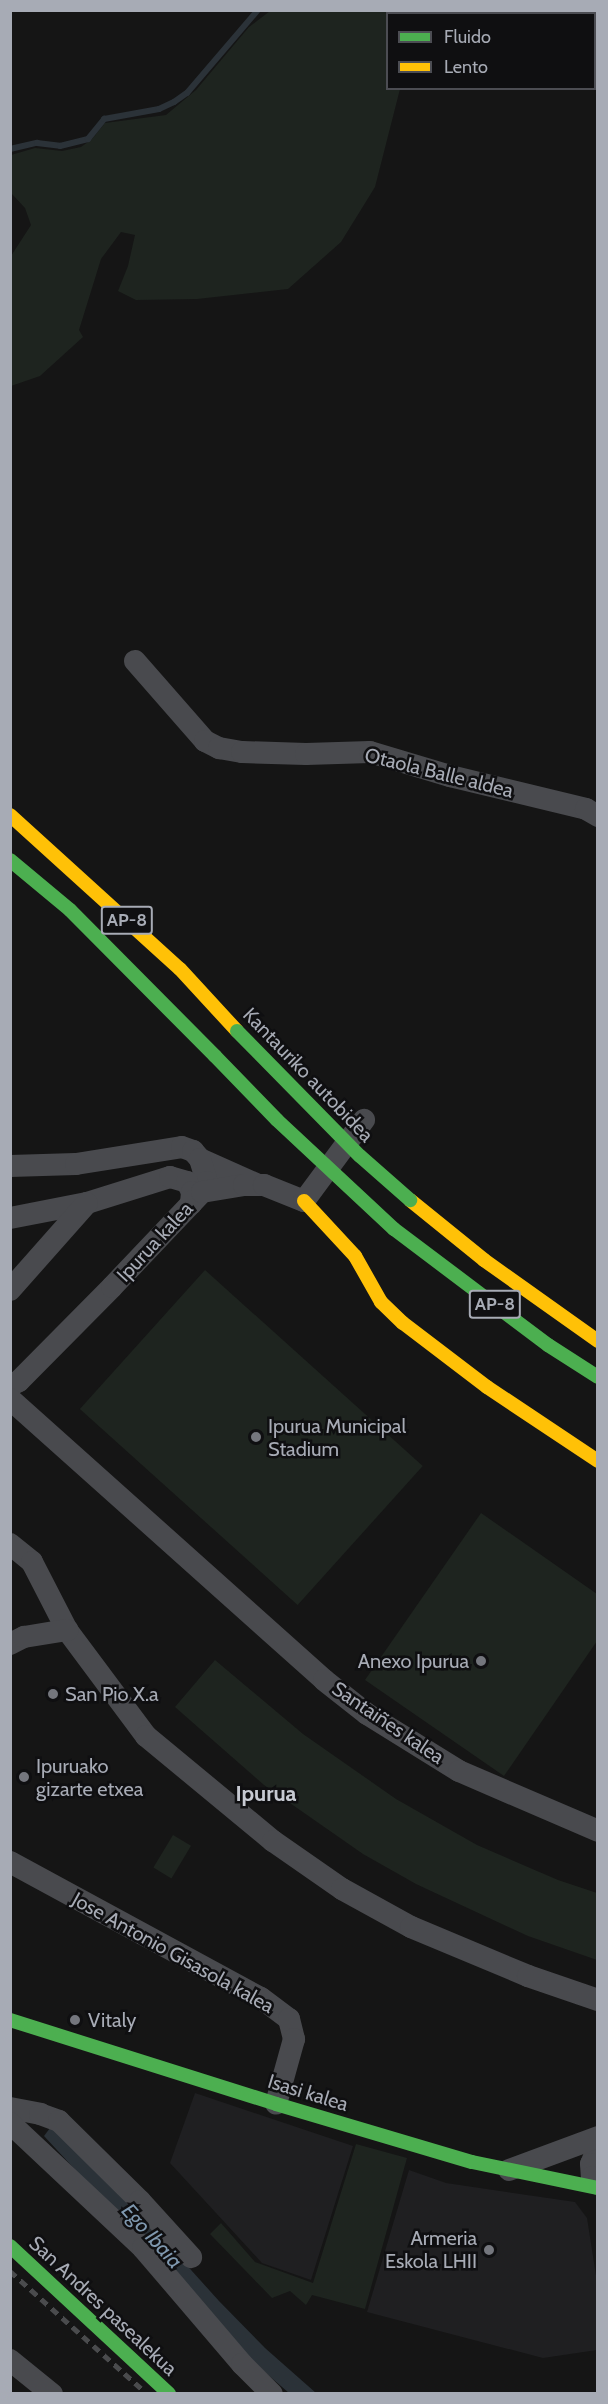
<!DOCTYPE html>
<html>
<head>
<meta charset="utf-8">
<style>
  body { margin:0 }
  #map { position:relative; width:608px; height:2404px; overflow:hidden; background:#151515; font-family:Cabin,sans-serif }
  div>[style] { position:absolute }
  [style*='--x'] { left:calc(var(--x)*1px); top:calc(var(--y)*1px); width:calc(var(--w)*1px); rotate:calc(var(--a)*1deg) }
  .built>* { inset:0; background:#1f1f21 }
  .green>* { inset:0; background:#1e241f; transform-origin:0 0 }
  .water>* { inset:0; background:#2b3238 }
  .stream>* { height:6px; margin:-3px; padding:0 3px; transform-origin:3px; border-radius:3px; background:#2b3238 }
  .street>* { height:22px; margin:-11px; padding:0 11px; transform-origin:11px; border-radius:11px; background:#494a4e }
  .fast>* { height:14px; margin:-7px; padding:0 7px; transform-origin:7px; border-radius:7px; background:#4caf50 }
  .slow>* { height:14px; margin:-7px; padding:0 7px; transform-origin:7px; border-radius:7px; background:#ffc107 }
  .rail>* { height:4.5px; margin-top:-2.25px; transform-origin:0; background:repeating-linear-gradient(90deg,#4a4b4d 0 8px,transparent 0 14px) }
  .fast-bridge>* { height:14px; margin:-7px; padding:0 7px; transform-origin:7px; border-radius:7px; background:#4caf50 }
  .dots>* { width:16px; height:16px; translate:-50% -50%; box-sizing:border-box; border:3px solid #0f0f11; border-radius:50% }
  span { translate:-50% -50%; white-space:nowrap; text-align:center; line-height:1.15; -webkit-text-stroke:5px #0f0f11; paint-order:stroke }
  .shield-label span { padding:2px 4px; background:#0f0f11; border:2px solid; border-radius:4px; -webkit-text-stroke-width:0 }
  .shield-label { font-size:18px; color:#a7abb5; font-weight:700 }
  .street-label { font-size:20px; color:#a7abb5 }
  .poi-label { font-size:20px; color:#a7abb5 }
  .left { translate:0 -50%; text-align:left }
  .right { translate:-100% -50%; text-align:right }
  .water-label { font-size:21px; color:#7f98af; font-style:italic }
  .quarter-label { font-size:22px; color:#c7cad2; font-weight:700 }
  .frame { position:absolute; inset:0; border:12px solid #a7abb5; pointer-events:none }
  .legend { position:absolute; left:386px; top:12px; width:210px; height:78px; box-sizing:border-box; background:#0f0f11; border:2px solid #4c4d53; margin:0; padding:8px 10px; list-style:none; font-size:18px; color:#a7abb5 }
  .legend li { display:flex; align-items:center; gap:12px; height:30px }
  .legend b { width:30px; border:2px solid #4c4d53 }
</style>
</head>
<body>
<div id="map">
  <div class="built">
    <div style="clip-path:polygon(195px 2093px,353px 2146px,311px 2280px,262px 2263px,170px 2163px)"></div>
    <div style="clip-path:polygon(409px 2170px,446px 2183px,575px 2202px,587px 2218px,597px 2282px,597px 2350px,543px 2358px,367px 2312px)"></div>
  </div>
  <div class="green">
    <div style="clip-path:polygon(270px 11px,418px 11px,418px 13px,388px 14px,388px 88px,400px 89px,375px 187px,341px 242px,288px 289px,197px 299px,136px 300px,118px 291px,128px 266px,135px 235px,121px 232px,101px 259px,79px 330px,83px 337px,40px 376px,11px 386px,11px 256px,31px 225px,25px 208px,11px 193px,11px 155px,35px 148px,62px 151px,81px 147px,92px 139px,105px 123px,166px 115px,196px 90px,249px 27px)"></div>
    <div style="left:205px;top:1270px;width:293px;height:187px;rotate:42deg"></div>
    <div style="clip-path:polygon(481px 1513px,597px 1594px,597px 1641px,504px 1776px,365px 1680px)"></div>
    <div style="clip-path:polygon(215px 1660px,303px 1734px,396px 1799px,477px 1845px,558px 1880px,597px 1893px,597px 1960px,528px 1936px,416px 1884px,363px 1854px,264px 1785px,175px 1707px)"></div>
    <div style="left:173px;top:1835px;width:21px;height:38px;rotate:31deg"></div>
    <div style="clip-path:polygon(356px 2144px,407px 2158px,365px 2309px,312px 2295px,306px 2305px,290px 2291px,272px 2298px,210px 2234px,221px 2223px,255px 2262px,313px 2283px)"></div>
  </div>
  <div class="water">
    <div style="clip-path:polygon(56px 2120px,219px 2301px,265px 2348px,316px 2393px,289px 2393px,253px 2362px,44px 2136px)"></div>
  </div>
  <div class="stream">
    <div style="--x:10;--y:149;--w:28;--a:-13"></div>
    <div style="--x:37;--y:143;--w:23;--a:7"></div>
    <div style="--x:60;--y:146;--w:29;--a:-14"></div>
    <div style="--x:88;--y:139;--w:26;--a:-51"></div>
    <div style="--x:104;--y:119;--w:56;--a:-10.3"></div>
    <div style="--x:159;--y:109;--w:17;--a:-25"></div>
    <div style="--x:174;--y:102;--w:16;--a:-35"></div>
    <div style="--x:187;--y:93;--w:109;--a:-49.5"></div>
  </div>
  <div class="street">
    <div style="--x:135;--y:661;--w:106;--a:48.8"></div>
    <div style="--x:205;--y:741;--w:16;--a:27"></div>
    <div style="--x:219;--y:748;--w:23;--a:10"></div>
    <div style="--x:242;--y:752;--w:64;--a:1.8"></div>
    <div style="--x:306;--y:754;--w:64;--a:-1.8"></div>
    <div style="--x:370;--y:752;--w:84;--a:16.7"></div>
    <div style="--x:450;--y:776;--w:140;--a:13.6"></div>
    <div style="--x:586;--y:809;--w:14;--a:30"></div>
    <div style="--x:200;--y:1159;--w:61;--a:24.1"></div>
    <div style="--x:10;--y:1166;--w:66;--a:-1.7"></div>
    <div style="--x:76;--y:1164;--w:107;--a:-9.1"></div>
    <div style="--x:182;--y:1147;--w:12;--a:20"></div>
    <div style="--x:193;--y:1151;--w:11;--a:49"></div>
    <div style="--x:200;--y:1159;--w:24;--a:73"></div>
    <div style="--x:207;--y:1182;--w:11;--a:117"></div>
    <div style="--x:10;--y:1218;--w:78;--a:-11"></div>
    <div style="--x:87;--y:1203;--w:87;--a:-17.4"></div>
    <div style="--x:170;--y:1177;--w:18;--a:16"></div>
    <div style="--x:187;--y:1182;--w:11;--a:63"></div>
    <div style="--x:192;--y:1192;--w:12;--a:95"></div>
    <div style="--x:10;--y:1290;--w:116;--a:-48.5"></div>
    <div style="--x:10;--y:1386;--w:10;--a:-29"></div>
    <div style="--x:19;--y:1381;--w:132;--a:-45.3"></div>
    <div style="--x:112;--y:1287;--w:131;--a:-46.5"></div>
    <div style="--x:202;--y:1192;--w:43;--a:-9.5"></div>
    <div style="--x:244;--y:1185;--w:20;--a:0"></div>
    <div style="--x:264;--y:1185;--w:43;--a:21.8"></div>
    <div style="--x:304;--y:1201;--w:101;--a:-53.5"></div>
    <div style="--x:10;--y:1399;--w:421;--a:41.8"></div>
    <div style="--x:324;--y:1680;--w:55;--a:38.3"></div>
    <div style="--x:367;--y:1714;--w:108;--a:31.8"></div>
    <div style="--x:459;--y:1771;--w:151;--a:23.3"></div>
    <div style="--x:10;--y:1544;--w:28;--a:39"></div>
    <div style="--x:32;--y:1562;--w:76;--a:62.8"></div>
    <div style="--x:67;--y:1630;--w:132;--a:53.3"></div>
    <div style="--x:146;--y:1736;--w:165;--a:39.6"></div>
    <div style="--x:273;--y:1841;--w:84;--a:34.8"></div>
    <div style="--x:342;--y:1889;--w:79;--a:28.8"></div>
    <div style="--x:411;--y:1927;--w:127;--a:22.7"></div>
    <div style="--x:528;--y:1976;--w:74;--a:18.9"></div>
    <div style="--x:10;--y:1644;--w:16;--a:-27"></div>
    <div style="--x:24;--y:1637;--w:44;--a:-9.2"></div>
    <div style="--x:10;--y:1862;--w:285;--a:28.5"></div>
    <div style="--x:261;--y:1998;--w:35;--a:37"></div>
    <div style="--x:289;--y:2019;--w:21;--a:76"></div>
    <div style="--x:294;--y:2039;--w:67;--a:105.5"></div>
    <div style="--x:10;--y:2108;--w:31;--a:11"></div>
    <div style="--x:40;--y:2114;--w:20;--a:20"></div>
    <div style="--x:59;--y:2121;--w:114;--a:44.6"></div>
    <div style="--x:140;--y:2201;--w:76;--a:47.7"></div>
    <div style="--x:10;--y:2123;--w:183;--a:43.2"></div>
    <div style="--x:143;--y:2248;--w:153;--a:49.5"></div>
    <div style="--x:242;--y:2364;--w:42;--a:45"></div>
    <div style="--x:598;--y:2147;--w:18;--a:112"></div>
    <div style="--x:591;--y:2164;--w:13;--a:86"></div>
    <div style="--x:592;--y:2177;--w:9;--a:49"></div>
    <div style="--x:509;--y:2170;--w:95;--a:-20.3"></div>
    <div style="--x:10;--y:2360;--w:54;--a:39"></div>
  </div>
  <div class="fast">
    <div style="--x:10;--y:860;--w:78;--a:39.8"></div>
    <div style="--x:70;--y:910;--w:206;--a:45.2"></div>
    <div style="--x:394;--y:1229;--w:193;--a:37"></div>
    <div style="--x:548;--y:1345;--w:59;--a:32.6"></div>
    <div style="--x:10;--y:2020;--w:279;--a:17.5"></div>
    <div style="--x:276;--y:2104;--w:204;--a:16.5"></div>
    <div style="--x:472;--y:2162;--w:129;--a:11.7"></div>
    <div style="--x:10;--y:2246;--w:217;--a:42.9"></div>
  </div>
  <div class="slow">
    <div style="--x:10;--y:815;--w:229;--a:42.2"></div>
    <div style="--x:180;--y:969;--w:84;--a:47.4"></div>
    <div style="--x:410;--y:1200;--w:95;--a:39"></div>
    <div style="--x:484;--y:1260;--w:140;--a:35.4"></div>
    <div style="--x:304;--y:1201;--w:75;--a:47.2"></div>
    <div style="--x:355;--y:1256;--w:53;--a:60.5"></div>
    <div style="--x:381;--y:1302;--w:30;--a:44"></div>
    <div style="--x:403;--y:1323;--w:106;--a:37.3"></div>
    <div style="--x:487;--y:1387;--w:133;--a:33.7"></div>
  </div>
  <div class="rail">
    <div style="--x:10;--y:2271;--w:178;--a:41.8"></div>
  </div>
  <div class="fast-bridge">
    <div style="--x:237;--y:1031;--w:175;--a:45.5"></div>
    <div style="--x:360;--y:1156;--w:67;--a:41.3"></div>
    <div style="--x:215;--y:1056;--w:89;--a:45.9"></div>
    <div style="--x:277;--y:1120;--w:160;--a:43"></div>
  </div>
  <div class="dots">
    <div style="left:256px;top:1437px;background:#74767d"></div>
    <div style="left:481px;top:1661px;background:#74767d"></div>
    <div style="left:53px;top:1694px;background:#74767d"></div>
    <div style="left:24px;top:1777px;background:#74767d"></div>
    <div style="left:75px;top:2020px;background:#74767d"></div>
    <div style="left:489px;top:2250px;background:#74767d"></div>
  </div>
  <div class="shield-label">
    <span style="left:127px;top:920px">AP-8</span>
    <span style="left:495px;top:1304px">AP-8</span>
  </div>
  <div class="street-label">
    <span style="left:439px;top:773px;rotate:14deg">Otaola Balle aldea</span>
    <span style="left:308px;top:1075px;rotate:46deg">Kantauriko autobidea</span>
    <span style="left:155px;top:1242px;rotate:-47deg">Ipurua kalea</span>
    <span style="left:388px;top:1723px;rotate:34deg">Santaiñes kalea</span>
    <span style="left:173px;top:1953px;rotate:29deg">Jose Antonio Gisasola kalea</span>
    <span style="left:308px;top:2093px;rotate:17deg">Isasi kalea</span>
    <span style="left:103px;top:2306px;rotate:43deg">San Andres pasealekua</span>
  </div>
  <div class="poi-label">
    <span class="left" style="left:268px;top:1438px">Ipurua Municipal<br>Stadium</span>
    <span class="right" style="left:469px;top:1661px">Anexo Ipurua</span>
    <span class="left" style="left:65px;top:1694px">San Pio X.a</span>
    <span class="left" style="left:36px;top:1778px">Ipuruako<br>gizarte etxea</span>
    <span class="left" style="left:88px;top:2020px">Vitaly</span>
    <span class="right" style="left:477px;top:2250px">Armeria<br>Eskola LHII</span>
  </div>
  <div class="water-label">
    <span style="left:152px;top:2236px;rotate:48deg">Ego Ibaia</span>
  </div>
  <div class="quarter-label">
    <span style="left:266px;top:1794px">Ipurua</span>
  </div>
  <div class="frame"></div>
  <ul class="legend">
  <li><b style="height:8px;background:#4caf50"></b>Fluido</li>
  <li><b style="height:8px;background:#ffc107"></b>Lento</li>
  </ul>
</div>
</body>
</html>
